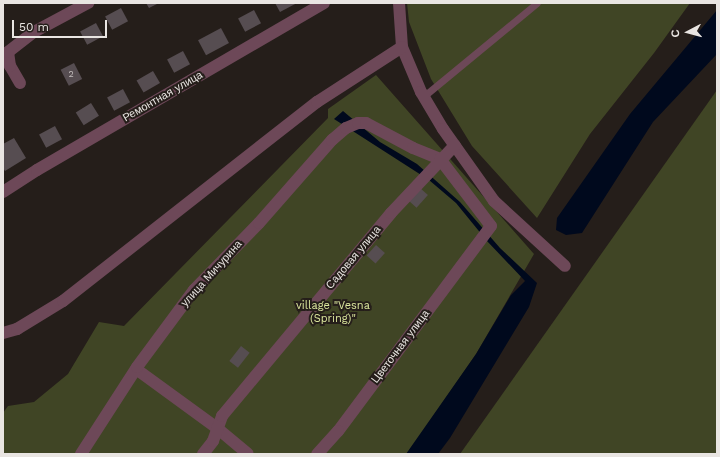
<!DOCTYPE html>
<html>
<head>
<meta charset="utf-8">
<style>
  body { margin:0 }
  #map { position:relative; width:720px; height:457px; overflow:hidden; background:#251e1a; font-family:"Work Sans",sans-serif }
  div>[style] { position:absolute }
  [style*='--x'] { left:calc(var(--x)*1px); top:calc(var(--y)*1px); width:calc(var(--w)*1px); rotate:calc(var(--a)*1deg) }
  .green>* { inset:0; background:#404525 }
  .water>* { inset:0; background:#00091d }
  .building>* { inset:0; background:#564d51; transform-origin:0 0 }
  .lane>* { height:7px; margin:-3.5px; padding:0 3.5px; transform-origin:3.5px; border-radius:3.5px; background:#6d4858 }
  .street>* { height:12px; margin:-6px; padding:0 6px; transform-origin:6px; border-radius:6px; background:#6d4858 }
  span { translate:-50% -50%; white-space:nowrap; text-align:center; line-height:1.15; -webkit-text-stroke:4px #251e1a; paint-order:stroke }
  .number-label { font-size:9px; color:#c4bfbe }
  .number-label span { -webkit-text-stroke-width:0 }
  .street-label { font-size:11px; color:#e9e5e2 }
  .park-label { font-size:11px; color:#dbe69d }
  .frame { position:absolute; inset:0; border:4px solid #e9e5e2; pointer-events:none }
  .north { position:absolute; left:668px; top:12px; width:40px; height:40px; -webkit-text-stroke:3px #251e1a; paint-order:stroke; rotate:264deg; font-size:11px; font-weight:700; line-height:16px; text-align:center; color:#e9e5e2 }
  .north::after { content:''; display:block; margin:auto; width:14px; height:18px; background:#e9e5e2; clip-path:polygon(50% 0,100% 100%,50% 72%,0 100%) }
  .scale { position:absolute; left:12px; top:20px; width:95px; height:18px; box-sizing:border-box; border:2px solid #e9e5e2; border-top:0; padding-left:5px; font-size:12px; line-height:14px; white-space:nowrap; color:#e9e5e2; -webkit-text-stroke:3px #251e1a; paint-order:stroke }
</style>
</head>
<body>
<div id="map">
  <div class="green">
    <div style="clip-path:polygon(407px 3px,690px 3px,654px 53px,590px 134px,537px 218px,472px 146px,431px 79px,409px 22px)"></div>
    <div style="clip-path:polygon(376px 75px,534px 254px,476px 354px,410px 450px,406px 454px,3px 454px,3px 413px,8px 406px,34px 402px,68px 374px,99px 322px,124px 326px,328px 118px,328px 109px)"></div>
    <div style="clip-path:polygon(717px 90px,717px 454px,460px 454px)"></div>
  </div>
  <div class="water">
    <div style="clip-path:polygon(717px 10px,717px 54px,653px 122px,582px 233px,566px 235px,556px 230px,557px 218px,630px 114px)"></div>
    <div style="clip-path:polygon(343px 111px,380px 142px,417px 164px,460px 202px,500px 248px,537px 283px,529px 307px,450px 438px,438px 454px,406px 454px,476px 354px,511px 295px,525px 281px,487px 241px,456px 203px,429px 180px,334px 119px)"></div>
  </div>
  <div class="building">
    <div style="clip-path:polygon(146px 3px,159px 3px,149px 8px)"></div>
    <div style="clip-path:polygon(275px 3px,297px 3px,280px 12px)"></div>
    <div style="left:121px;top:8px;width:15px;height:18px;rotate:62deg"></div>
    <div style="left:254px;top:10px;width:15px;height:18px;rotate:62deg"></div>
    <div style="left:96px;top:23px;width:15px;height:18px;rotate:62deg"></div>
    <div style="left:221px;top:28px;width:17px;height:26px;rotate:62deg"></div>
    <div style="left:183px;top:51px;width:15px;height:18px;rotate:62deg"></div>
    <div style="left:74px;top:63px;width:18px;height:15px;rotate:63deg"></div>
    <div style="left:153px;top:71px;width:14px;height:19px;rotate:60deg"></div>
    <div style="left:123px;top:89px;width:15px;height:18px;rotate:62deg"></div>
    <div style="left:91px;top:103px;width:15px;height:18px;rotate:58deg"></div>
    <div style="left:55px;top:126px;width:15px;height:18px;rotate:62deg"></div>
    <div style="clip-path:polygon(14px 138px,26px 158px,5px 171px,3px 168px,3px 144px)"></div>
    <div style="left:419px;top:187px;width:12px;height:17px;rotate:42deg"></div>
    <div style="left:376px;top:245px;width:12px;height:14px;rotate:42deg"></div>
    <div style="left:241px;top:346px;width:11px;height:19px;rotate:38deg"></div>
  </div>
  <div class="lane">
    <div style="--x:424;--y:96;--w:146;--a:-39.5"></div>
  </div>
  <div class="street">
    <div style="--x:399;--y:3;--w:44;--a:86.1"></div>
    <div style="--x:402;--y:47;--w:49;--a:67.1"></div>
    <div style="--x:421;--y:92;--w:43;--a:59.3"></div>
    <div style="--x:443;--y:129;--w:88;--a:54.7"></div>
    <div style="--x:494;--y:201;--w:96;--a:42.5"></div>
    <div style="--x:20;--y:83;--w:20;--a:-120"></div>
    <div style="--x:10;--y:66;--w:14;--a:-98"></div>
    <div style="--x:8;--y:52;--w:31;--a:-38"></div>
    <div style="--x:32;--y:33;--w:64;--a:-28.2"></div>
    <div style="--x:3;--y:192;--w:40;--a:-32.9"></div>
    <div style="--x:37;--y:170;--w:332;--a:-30.2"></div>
    <div style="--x:3;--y:333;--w:15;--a:-16"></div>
    <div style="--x:17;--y:329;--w:54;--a:-31.3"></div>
    <div style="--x:63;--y:301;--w:323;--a:-38.1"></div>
    <div style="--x:317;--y:102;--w:101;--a:-32.9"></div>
    <div style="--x:136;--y:369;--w:100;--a:36.1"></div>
    <div style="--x:217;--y:428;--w:40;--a:40"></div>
    <div style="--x:81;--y:454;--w:103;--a:-57.2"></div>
    <div style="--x:137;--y:367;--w:96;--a:-53.5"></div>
    <div style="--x:194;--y:290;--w:93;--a:-45.9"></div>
    <div style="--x:259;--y:223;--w:111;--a:-48.7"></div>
    <div style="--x:332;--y:140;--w:18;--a:-41"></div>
    <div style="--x:346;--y:128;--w:13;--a:-23"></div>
    <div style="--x:358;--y:123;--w:8;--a:0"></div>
    <div style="--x:366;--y:123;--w:53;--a:28"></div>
    <div style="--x:413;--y:148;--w:29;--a:22"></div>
    <div style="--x:440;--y:159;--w:84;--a:52.7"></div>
    <div style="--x:491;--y:226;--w:256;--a:126.7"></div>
    <div style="--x:338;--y:431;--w:31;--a:132"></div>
    <div style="--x:203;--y:454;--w:16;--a:-52"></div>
    <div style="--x:213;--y:441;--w:27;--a:-70"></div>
    <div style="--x:222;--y:416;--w:264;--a:-50.2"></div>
    <div style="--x:391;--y:213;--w:93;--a:-46.7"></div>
  </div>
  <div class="number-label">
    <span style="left:71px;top:74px">2</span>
  </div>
  <div class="street-label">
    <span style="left:163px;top:97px;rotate:-30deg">Ремонтная улица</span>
    <span style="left:354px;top:258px;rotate:-50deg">Садовая улица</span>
    <span style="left:212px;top:274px;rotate:-48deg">улица Мичурина</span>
    <span style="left:401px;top:347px;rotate:-53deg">Цветочная улица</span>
  </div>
  <div class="park-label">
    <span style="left:333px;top:313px">village "Vesna<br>(Spring)"</span>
  </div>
  <div class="frame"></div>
  <div class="north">С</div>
  <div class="scale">50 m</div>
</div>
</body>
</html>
